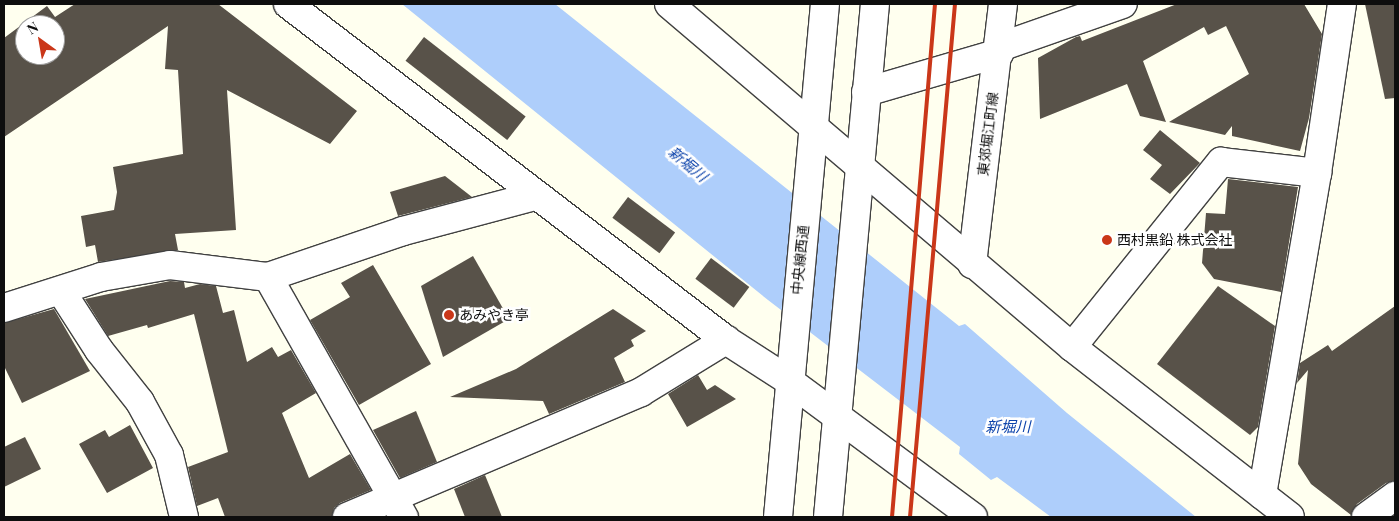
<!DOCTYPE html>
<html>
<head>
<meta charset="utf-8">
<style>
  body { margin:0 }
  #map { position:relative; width:1399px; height:521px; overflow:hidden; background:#ffffef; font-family:"Playfair Display","Noto Sans JP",serif }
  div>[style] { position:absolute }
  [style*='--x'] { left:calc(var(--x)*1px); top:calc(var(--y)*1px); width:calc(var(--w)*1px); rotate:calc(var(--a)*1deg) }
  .water>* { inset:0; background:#aecefb }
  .building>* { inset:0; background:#585249; transform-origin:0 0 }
  .roads { filter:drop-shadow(1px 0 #414141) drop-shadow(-1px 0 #414141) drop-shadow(0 1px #414141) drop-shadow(0 -1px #414141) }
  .minor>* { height:28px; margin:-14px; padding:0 14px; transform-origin:14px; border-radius:14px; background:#fff }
  .rail>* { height:4px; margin:-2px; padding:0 2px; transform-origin:2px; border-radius:2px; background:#ca3719 }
  .dots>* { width:14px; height:14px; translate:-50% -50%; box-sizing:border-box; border:2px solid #fff; border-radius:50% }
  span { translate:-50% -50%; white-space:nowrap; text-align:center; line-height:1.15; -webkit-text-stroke:5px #fff; paint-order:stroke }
  .street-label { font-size:14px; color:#0e0e0e }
  .poi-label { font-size:14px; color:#0e0e0e }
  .left { translate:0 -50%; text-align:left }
  .water-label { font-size:15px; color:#0c43ab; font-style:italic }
  .frame { position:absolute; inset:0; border:5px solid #0e0e0e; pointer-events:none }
  .north { position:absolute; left:15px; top:15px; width:50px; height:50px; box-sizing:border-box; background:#fff; border:1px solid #9f9f9f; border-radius:50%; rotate:328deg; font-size:14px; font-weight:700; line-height:20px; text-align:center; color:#0e0e0e }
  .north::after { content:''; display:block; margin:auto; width:18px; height:22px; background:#ca3719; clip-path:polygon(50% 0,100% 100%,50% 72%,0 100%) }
</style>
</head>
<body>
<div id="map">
  <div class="water">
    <div style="clip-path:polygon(402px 4px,555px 4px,959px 326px,965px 324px,1067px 413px,1196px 517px,1051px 517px,997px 477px,991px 480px,959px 454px,960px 447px,768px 300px)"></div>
  </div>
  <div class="building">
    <div style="clip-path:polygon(evenodd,75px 4px,218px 4px,357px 111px,330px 144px,227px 90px,236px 230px,175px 234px,178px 250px,98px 262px,95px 245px,86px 247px,81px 216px,114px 210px,117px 192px,113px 167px,183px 154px,178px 70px,165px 69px,168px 26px,4px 137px,4px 38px,47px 6px,55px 17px,75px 4px,25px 25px,55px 25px,55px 55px,25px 55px,25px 25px)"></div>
    <div style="clip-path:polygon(1177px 4px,1304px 4px,1322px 34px,1309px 118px,1300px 151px,1232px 136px,1232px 126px,1225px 135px,1169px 122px,1249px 74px,1226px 26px,1208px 35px,1204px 27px,1143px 61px,1166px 122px,1140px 116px,1127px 84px,1040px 119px,1038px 58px,1076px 37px,1080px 36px,1082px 41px)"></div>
    <div style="clip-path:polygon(1365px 4px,1395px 4px,1395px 98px,1385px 99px)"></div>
    <div style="left:424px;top:37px;width:129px;height:30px;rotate:38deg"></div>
    <div style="clip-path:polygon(1160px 130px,1200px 163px,1170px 194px,1150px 179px,1162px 165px,1143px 150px)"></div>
    <div style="clip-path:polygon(445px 176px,472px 197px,398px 216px,390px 192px)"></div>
    <div style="clip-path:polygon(1228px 179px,1298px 187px,1281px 292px,1214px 279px,1202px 263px,1206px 213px,1225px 214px)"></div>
    <div style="left:628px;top:197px;width:59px;height:26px;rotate:37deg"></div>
    <div style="clip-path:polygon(473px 256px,509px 319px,443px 357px,421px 286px)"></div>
    <div style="left:711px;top:258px;width:48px;height:26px;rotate:37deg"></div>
    <div style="clip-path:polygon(373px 265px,431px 364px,359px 405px,310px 320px,350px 297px,341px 283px)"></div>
    <div style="clip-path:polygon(170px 281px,184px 282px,185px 288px,200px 284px,216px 286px,223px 313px,234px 310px,247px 362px,272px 347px,278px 357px,291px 350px,316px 393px,282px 413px,309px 478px,350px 454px,371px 490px,340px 503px,334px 508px,332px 517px,225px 517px,218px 498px,197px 506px,188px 467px,228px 452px,194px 314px,148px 328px,147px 325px,108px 336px,85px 299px)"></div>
    <div style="clip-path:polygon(1218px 286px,1275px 326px,1258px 427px,1250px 435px,1157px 364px)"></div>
    <div style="clip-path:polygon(1395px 306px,1395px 481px,1386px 483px,1357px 504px,1351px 515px,1311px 484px,1298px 464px,1308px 370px,1297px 383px,1300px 363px,1328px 345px,1332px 351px)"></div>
    <div style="clip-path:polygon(54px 309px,90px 371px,22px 403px,4px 366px,4px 323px)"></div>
    <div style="clip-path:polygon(613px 309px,646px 331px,631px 340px,634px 346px,614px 358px,625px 382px,549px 414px,543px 401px,450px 397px,516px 369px)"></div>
    <div style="clip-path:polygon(698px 375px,707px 390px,715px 385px,736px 399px,687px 427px,668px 394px)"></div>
    <div style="clip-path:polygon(416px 411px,437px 462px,400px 478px,373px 430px)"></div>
    <div style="clip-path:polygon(130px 425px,153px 468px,107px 493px,79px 444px,105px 430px,109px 437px)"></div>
    <div style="clip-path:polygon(25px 437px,41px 469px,4px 487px,4px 447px)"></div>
    <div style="clip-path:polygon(485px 475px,502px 517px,465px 517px,454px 489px)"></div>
  </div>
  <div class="roads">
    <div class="minor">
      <div style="--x:288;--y:4;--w:552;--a:37.49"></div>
      <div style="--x:726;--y:340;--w:74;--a:32.8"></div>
      <div style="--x:788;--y:380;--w:230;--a:36.5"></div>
      <div style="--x:669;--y:4;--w:529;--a:40.4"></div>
      <div style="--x:1072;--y:347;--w:276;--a:37.9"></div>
      <div style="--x:1000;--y:47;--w:130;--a:-19.3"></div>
      <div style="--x:866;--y:92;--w:139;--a:-16.3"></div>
      <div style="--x:972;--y:264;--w:262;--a:-83.2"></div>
      <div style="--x:268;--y:277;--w:276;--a:60.5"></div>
      <div style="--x:61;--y:291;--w:70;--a:57.2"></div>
      <div style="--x:99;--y:350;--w:66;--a:51.7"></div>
      <div style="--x:140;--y:402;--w:60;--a:61.3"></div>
      <div style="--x:169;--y:455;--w:64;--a:76.4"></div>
      <div style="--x:4;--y:308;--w:102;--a:-17.7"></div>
      <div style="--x:101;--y:277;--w:70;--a:-9.9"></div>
      <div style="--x:170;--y:265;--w:99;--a:7"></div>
      <div style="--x:268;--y:277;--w:143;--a:-18.8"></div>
      <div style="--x:403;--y:231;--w:137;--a:-14.9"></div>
      <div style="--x:1072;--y:347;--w:238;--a:-51.2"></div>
      <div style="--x:1221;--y:162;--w:97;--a:6.5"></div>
      <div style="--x:1262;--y:495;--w:327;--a:-80.3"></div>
      <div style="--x:1317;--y:173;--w:171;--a:-81.6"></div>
      <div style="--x:347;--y:517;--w:319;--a:-23"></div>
      <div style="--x:641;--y:392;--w:100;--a:-31.5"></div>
      <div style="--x:778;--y:517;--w:515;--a:-84.77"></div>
      <div style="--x:828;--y:517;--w:515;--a:-84.77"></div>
      <div style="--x:1366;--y:517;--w:36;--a:-36"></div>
    </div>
  </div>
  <div class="rail">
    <div style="--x:892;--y:517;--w:515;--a:-85.21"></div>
    <div style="--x:910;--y:517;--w:515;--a:-84.99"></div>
  </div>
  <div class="dots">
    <div style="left:1107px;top:240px;background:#ca3719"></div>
    <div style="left:449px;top:315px;background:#ca3719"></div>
  </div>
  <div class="street-label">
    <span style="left:988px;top:134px;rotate:-83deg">東郊堀江町線</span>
    <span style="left:800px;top:260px;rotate:-84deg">中央線西通</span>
  </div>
  <div class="poi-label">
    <span class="left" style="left:1117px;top:240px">西村黒鉛 株式会社</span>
    <span class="left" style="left:459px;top:315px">あみやき亭</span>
  </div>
  <div class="water-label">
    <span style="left:688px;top:164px;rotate:40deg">新堀川</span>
    <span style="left:1008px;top:427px">新堀川</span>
  </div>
  <div class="frame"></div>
  <div class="north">N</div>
</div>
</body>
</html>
